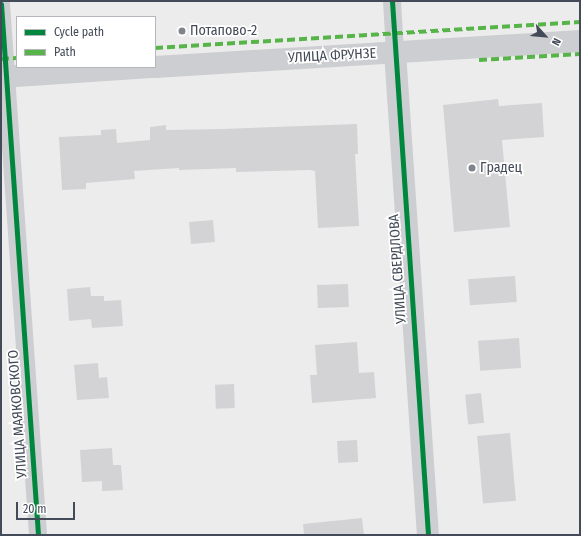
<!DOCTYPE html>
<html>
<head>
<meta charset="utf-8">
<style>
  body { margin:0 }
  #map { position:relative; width:581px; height:536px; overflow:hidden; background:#edecec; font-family:"Fira Sans Condensed",sans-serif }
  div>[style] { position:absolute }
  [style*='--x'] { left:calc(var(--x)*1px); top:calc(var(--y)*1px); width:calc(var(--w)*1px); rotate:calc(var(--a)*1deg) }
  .building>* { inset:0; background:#d3d3d5; transform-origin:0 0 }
  .minor>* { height:18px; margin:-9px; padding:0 9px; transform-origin:9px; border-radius:9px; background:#cdced2 }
  .tertiary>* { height:22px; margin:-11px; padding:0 11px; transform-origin:11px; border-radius:11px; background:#cdced2 }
  .secondary>* { height:22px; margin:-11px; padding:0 11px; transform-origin:11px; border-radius:11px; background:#ccced2 }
  .quiet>* { height:4px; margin-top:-2px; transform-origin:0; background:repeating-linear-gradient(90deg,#57b448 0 8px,transparent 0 12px) }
  .cycleway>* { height:5px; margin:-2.5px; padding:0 2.5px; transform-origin:2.5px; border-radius:2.5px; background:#00873e }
  .dots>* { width:11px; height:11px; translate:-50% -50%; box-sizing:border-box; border:2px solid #fff; border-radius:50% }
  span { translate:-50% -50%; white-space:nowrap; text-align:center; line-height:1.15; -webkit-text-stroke:3.5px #fff; paint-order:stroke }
  .poi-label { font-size:14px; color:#444b58 }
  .left { translate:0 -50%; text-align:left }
  .street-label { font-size:14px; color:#444b58 }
  .frame { position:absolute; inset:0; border:2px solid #444b58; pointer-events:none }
  .legend { position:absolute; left:16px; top:16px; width:140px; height:52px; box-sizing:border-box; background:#fff; border:1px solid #b4b7bc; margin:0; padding:5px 7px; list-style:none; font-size:12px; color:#444b58 }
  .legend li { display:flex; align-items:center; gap:8px; height:20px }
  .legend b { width:20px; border:1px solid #b4b7bc }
  .north { position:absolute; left:525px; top:16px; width:40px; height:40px; -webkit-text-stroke:3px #fff; paint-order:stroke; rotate:117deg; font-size:11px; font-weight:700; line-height:16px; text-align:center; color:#444b58 }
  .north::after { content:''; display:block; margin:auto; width:14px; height:18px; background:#444b58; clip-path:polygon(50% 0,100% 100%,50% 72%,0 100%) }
  .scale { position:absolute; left:16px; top:502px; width:59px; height:18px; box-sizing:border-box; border:2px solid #444b58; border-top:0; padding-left:5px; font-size:12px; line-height:14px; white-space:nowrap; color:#444b58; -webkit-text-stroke:3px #fff; paint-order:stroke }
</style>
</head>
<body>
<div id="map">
  <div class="building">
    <div style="clip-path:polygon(498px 99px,499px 106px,542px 103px,544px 137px,502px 140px,510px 227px,454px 232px,443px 105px)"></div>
    <div style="clip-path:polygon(357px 124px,358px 154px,355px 154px,359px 226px,318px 228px,315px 171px,309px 170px,236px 172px,236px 168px,179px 170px,179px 168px,134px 171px,135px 179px,86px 183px,86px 189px,62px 190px,59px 137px,101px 135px,101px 130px,116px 129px,117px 143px,150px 140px,150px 127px,166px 125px,166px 130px,221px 129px)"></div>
    <div style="left:213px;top:220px;width:22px;height:24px;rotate:85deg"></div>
    <div style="left:515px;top:276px;width:26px;height:47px;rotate:86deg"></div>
    <div style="left:348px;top:284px;width:23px;height:31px;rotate:88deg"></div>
    <div style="clip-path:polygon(90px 287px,91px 296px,104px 296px,104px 301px,121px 300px,123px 326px,92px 328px,91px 319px,69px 321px,67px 289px)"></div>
    <div style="left:519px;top:338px;width:30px;height:41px;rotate:86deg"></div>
    <div style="clip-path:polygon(357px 342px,359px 373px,374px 372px,376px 398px,312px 403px,310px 375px,317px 375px,315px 345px)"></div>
    <div style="clip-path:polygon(98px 363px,99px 378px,107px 377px,109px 398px,77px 400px,74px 365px)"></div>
    <div style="left:234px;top:384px;width:24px;height:19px;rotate:88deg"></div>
    <div style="left:481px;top:393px;width:30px;height:16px;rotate:84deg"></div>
    <div style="left:510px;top:433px;width:68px;height:33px;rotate:85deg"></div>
    <div style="left:357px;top:440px;width:22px;height:20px;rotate:87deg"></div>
    <div style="clip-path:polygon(112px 448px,113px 465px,121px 465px,123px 490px,102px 491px,102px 481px,82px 482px,80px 450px)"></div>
    <div style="clip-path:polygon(362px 518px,364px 535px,304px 535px,303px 524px)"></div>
  </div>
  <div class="minor">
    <div style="--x:392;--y:1;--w:51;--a:86.6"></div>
    <div style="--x:1;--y:4;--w:532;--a:86.01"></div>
  </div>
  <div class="tertiary">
    <div style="--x:395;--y:52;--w:484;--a:86.1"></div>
  </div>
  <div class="secondary">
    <div style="--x:155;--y:67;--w:426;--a:-3.5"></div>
    <div style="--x:1;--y:77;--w:150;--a:-3.8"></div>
  </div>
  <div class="quiet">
    <div style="--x:155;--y:48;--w:426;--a:-3.5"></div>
    <div style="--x:1;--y:59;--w:16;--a:-4"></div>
    <div style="--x:479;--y:60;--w:101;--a:-3.4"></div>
  </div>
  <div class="cycleway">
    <div style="--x:392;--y:1;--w:535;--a:86.14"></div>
    <div style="--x:1;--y:4;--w:532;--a:86.01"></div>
  </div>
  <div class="dots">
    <div style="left:182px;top:31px;background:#7f838c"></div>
    <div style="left:472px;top:168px;background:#7f838c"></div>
  </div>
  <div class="poi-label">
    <span class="left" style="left:190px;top:31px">Потапово-2</span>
    <span class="left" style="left:480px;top:168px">Градец</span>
  </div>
  <div class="street-label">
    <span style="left:332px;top:56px;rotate:-3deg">УЛИЦА ФРУНЗЕ</span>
    <span style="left:398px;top:269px;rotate:-94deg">УЛИЦА СВЕРДЛОВА</span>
    <span style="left:18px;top:414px;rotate:-94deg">УЛИЦА МАЯКОВСКОГО</span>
  </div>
  <div class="frame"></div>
  <ul class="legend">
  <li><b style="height:5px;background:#00873e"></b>Cycle path</li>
  <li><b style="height:5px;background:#57b448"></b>Path</li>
  </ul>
  <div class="north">N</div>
  <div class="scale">20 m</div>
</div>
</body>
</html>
